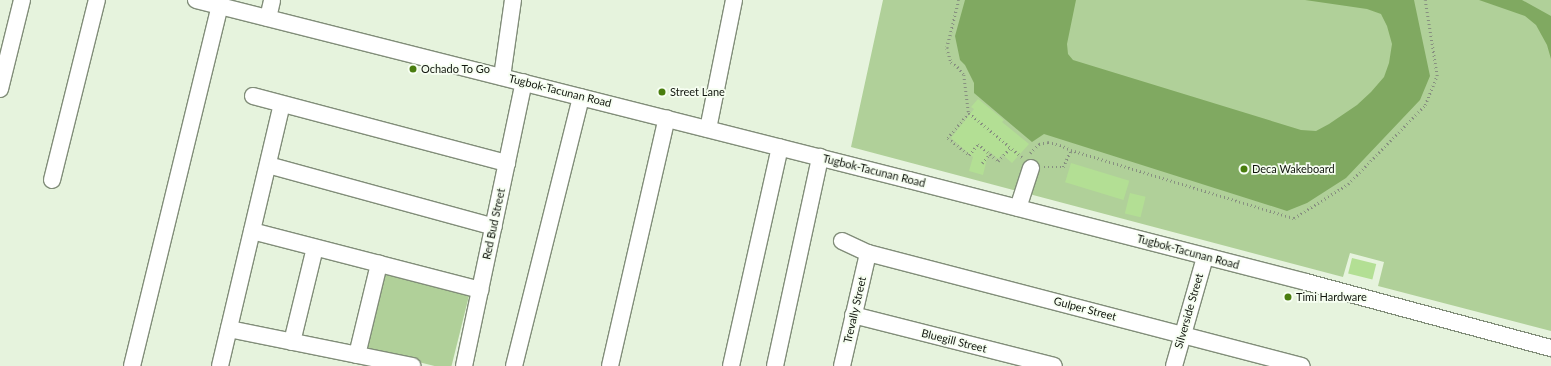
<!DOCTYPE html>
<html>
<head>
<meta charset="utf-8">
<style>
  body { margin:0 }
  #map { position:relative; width:1551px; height:366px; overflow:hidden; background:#e6f3dd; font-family:Lato,sans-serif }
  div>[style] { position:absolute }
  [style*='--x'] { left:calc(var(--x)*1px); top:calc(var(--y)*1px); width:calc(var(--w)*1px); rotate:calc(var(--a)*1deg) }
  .green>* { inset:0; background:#b0d099; transform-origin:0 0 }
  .water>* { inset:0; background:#80a961 }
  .building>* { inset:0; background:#b3df94; transform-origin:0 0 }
  .path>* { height:2.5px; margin-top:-1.25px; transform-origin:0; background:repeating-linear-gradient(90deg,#879080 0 1px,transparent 0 4px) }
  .roads { filter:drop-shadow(1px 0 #818d79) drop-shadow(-1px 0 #818d79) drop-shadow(0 1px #818d79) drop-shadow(0 -1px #818d79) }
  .minor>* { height:16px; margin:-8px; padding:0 8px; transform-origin:8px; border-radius:8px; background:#fff }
  .dots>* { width:11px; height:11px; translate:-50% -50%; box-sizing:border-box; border:2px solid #f6fef1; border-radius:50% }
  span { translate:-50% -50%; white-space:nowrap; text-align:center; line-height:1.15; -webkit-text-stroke:3.5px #f6fef1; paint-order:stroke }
  .poi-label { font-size:11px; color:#11160e }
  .left { translate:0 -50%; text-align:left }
  .street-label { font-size:11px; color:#11160e }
</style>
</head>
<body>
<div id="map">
  <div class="green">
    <div style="clip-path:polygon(883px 0,1551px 0,1551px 331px,1378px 286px,1384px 262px,1350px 253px,1343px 277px,851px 147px)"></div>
    <div style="left:384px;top:273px;width:88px;height:78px;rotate:14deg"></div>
  </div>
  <div class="water">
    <div style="clip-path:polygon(965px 0,1076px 0,1067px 44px,1068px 54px,1073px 60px,1301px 130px,1316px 131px,1329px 124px,1357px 105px,1371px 92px,1384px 77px,1389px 63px,1392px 44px,1387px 26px,1381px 14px,1367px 9px,1305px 0,1414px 0,1430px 76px,1420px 100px,1346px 178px,1307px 203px,1287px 211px,1044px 134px,1032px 142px,974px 93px,974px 83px,965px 65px,960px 60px,955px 36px)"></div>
    <div style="clip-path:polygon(1479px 0,1522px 0,1551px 16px,1551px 59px,1547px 45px,1536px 25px,1525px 16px)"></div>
  </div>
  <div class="building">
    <div style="clip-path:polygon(978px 99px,1004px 120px,1002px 122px,1029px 144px,1012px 163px,1002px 154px,998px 159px,989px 151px,983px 175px,969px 171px,973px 157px,951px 138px,974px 109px,971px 107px)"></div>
    <div style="left:1071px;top:163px;width:61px;height:20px;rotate:17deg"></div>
    <div style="left:1130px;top:193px;width:16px;height:21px;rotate:14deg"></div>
    <div style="left:1352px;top:258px;width:25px;height:16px;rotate:14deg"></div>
  </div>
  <div class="path">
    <div style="--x:959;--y:0;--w:49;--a:104"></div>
    <div style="--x:947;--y:48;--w:15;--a:74"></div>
    <div style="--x:951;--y:62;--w:9;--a:36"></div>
    <div style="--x:958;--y:67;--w:10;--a:53"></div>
    <div style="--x:964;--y:75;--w:38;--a:83"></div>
    <div style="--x:969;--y:113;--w:69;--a:39.7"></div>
    <div style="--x:969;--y:113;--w:33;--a:130"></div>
    <div style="--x:948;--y:138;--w:27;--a:39"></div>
    <div style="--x:969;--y:155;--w:14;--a:-51"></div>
    <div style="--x:978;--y:144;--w:26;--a:40"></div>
    <div style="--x:998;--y:161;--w:19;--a:-47"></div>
    <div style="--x:1030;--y:153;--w:13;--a:-45"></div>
    <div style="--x:1039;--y:144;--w:9;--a:-13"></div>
    <div style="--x:1048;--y:142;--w:12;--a:14"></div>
    <div style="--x:1060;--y:145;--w:12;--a:24"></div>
    <div style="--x:1071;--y:150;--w:233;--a:17"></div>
    <div style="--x:1294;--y:218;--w:64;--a:-32.2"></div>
    <div style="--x:1348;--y:184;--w:110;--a:-45.7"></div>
    <div style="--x:1425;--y:105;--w:31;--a:-68"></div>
    <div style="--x:1437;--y:76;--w:77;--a:-99"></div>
    <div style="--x:982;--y:163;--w:12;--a:-48"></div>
    <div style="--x:1044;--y:167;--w:19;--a:0"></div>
    <div style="--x:1063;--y:167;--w:19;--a:-65"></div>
  </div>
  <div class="roads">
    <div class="minor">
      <div style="--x:196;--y:0;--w:735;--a:14.17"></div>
      <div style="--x:909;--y:180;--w:410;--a:14.4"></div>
      <div style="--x:1306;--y:282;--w:254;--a:15.1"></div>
      <div style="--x:268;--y:18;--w:18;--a:-77"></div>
      <div style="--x:502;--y:77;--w:78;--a:-81.9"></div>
      <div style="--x:0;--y:89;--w:92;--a:-76.1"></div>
      <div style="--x:253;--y:96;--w:263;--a:14.8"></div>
      <div style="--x:708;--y:129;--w:132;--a:-78.6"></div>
      <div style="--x:268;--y:165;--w:234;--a:15.3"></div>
      <div style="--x:52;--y:180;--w:186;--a:-76"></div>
      <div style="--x:1018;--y:208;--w:42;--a:-72"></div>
      <div style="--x:252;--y:231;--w:236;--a:14.5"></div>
      <div style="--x:842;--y:241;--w:29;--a:25"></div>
      <div style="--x:868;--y:253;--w:448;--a:14.6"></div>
      <div style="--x:853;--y:315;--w:207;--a:14.2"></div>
      <div style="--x:229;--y:329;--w:187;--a:11.4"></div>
      <div style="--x:292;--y:342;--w:97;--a:-76.3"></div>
      <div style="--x:357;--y:355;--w:94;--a:-76.4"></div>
      <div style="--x:132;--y:366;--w:371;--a:-76.3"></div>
      <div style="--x:220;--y:366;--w:269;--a:-76.7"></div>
      <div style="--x:464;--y:366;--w:290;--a:-78.1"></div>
      <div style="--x:514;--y:366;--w:277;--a:-76"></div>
      <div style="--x:610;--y:366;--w:254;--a:-77.1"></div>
      <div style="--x:731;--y:366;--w:224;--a:-77.4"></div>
      <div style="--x:775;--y:366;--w:214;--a:-77.8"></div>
      <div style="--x:842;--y:366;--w:116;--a:-77"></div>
      <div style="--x:1174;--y:366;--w:113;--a:-74.1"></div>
    </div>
  </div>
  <div class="dots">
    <div style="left:413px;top:69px;background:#497d0e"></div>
    <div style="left:662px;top:92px;background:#497d0e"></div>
    <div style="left:1244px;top:169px;background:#497d0e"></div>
    <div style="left:1288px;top:297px;background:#497d0e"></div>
  </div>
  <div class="poi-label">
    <span class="left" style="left:421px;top:69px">Ochado To Go</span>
    <span class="left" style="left:670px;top:92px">Street Lane</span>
    <span class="left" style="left:1252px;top:169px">Deca Wakeboard</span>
    <span class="left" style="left:1296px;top:297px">Timi Hardware</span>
  </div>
  <div class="street-label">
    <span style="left:560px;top:91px;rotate:14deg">Tugbok-Tacunan Road</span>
    <span style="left:874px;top:171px;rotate:14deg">Tugbok-Tacunan Road</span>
    <span style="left:494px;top:224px;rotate:-78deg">Red Bud Street</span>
    <span style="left:1188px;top:252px;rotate:15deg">Tugbok-Tacunan Road</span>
    <span style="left:1085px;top:309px;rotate:15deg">Gulper Street</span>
    <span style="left:855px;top:310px;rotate:-77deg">Trevally Street</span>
    <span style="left:1189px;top:311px;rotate:-74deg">Silverside Street</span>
    <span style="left:954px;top:341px;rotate:14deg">Bluegill Street</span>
  </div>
</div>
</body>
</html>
